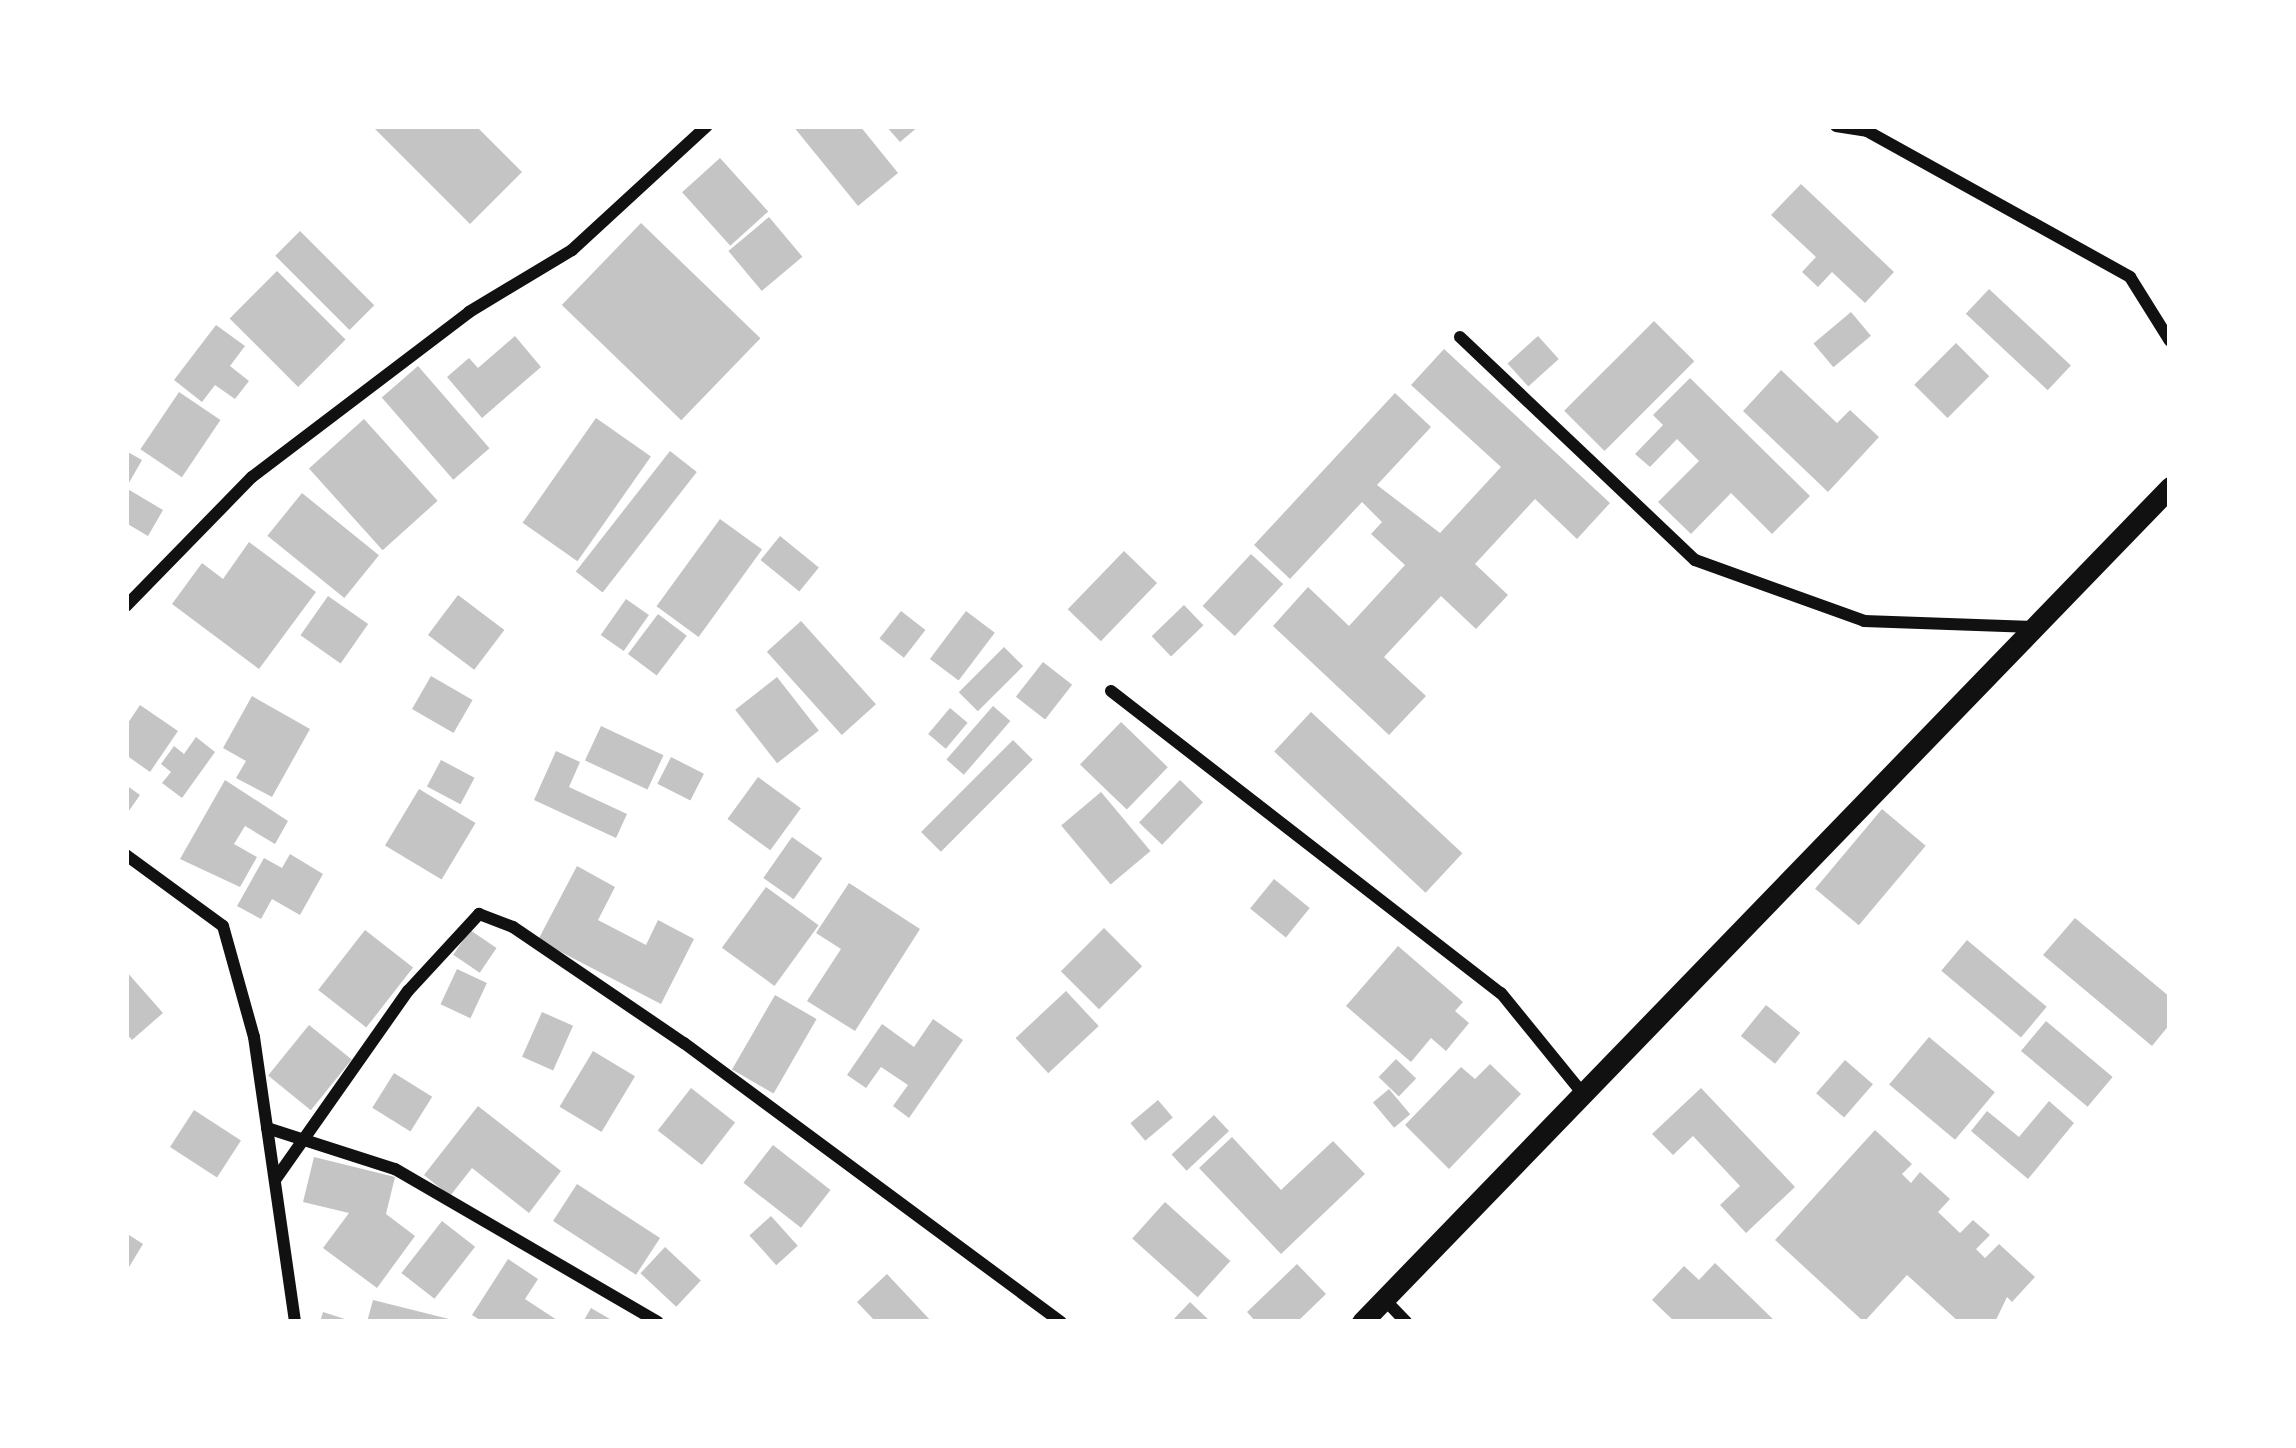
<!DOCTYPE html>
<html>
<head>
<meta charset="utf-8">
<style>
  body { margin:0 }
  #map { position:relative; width:2296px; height:1448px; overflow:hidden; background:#fff; font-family:"PT Sans",sans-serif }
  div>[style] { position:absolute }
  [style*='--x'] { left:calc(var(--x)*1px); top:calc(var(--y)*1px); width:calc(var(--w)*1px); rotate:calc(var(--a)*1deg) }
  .building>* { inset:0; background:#c4c4c4; transform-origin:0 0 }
  .minor>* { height:12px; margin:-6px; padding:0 6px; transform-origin:6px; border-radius:6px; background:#111 }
  .tertiary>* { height:21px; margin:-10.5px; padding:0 10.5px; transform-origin:10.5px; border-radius:10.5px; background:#111 }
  span { translate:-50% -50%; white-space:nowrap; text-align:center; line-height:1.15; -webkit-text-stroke:9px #fff; paint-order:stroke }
  .frame { position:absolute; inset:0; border:129px solid #fff; pointer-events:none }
</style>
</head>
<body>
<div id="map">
  <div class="building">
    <div style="clip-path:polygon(372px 126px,476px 126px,522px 172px,470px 224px)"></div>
    <div style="clip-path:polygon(793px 126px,860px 126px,898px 173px,858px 206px)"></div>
    <div style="clip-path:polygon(886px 126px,919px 126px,900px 142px)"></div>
    <div style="left:720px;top:158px;width:72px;height:51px;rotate:48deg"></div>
    <div style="clip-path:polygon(1801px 184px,1894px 272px,1865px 303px,1832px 272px,1818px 287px,1802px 272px,1816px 257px,1771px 215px)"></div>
    <div style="left:769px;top:217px;width:52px;height:53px;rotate:50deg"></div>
    <div style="left:641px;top:223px;width:166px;height:114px;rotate:44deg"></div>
    <div style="left:300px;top:231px;width:105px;height:35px;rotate:45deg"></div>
    <div style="left:277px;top:271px;width:97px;height:67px;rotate:45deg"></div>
    <div style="left:1989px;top:289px;width:112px;height:34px;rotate:43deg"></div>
    <div style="left:1851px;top:312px;width:31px;height:49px;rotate:50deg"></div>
    <div style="left:1654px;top:321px;width:57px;height:127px;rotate:45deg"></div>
    <div style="clip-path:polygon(216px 325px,245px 346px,230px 366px,249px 381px,235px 399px,215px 385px,202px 402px,174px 380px)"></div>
    <div style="clip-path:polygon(515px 336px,541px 367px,482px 418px,447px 377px,469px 358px,478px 368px)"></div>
    <div style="left:1538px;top:336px;width:31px;height:41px;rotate:48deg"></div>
    <div style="left:1956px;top:343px;width:47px;height:59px;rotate:45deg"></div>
    <div style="clip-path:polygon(1444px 349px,1610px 503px,1577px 539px,1535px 499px,1475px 564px,1508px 595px,1476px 629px,1441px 596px,1384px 657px,1426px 696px,1389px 735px,1273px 626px,1308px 587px,1349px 626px,1405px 565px,1371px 534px,1382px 522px,1362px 502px,1290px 579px,1254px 545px,1395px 393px,1431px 427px,1377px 485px,1440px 533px,1501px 467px,1411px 385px)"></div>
    <div style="left:418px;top:366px;width:109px;height:48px;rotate:49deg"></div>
    <div style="clip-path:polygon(1781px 370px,1837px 423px,1850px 410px,1879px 437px,1828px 492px,1743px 411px)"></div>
    <div style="clip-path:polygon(1690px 378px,1810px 496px,1772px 534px,1731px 493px,1691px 534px,1658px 502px,1699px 461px,1677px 439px,1650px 467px,1635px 454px,1663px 425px,1653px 415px)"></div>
    <div style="left:179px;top:392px;width:50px;height:69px;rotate:34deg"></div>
    <div style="left:596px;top:418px;width:67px;height:128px;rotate:35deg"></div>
    <div style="left:364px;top:419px;width:110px;height:74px;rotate:48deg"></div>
    <div style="clip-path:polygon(126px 451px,142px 460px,126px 488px,163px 510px,148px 536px,126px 523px)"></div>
    <div style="left:670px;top:451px;width:34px;height:153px;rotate:38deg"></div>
    <div style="left:302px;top:493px;width:99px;height:55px;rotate:39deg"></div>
    <div style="left:720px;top:519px;width:52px;height:108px;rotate:36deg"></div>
    <div style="left:780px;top:536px;width:50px;height:31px;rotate:39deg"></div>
    <div style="clip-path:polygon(249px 542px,316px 592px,259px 669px,172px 604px,202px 563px,223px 579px)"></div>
    <div style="left:1124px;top:551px;width:46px;height:81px;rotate:44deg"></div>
    <div style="left:1251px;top:554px;width:44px;height:71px;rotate:43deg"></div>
    <div style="left:458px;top:595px;width:58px;height:50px;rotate:37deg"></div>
    <div style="left:328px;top:596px;width:49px;height:48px;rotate:35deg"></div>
    <div style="left:626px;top:599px;width:28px;height:44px;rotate:35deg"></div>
    <div style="left:1184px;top:605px;width:28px;height:45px;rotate:46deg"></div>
    <div style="left:901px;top:611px;width:31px;height:35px;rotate:38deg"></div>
    <div style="left:966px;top:611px;width:36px;height:60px;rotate:37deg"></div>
    <div style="left:658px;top:614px;width:36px;height:50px;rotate:37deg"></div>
    <div style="left:801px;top:621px;width:112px;height:46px;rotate:48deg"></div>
    <div style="left:1004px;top:647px;width:27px;height:64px;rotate:45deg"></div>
    <div style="left:1043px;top:662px;width:37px;height:44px;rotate:38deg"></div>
    <div style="left:431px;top:676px;width:48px;height:38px;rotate:30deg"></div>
    <div style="left:777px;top:677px;width:68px;height:53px;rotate:52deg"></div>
    <div style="clip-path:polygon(252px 696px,310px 729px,272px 797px,236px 778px,246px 761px,223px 748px)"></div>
    <div style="clip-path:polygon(140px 705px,178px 731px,150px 772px,126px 755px,126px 726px)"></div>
    <div style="left:993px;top:706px;width:23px;height:71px;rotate:41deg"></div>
    <div style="left:950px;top:708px;width:23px;height:34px;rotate:40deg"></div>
    <div style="left:1311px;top:712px;width:207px;height:54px;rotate:43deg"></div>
    <div style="left:1121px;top:722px;width:65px;height:59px;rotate:44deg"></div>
    <div style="left:601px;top:726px;width:69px;height:38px;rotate:25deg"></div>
    <div style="clip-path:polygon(196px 737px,215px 752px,182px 798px,162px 783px,171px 772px,161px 764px,174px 746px,184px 754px)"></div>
    <div style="left:1013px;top:740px;width:28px;height:130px;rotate:45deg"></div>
    <div style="clip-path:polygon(556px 751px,580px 762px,569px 787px,627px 814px,616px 838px,534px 800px)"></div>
    <div style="left:671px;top:757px;width:37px;height:30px;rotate:27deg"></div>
    <div style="left:441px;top:760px;width:38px;height:30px;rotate:28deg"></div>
    <div style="left:758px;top:777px;width:53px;height:52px;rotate:36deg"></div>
    <div style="clip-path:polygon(225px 780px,288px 821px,275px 844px,245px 826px,234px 844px,257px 857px,240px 887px,180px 859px)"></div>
    <div style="left:1180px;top:780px;width:32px;height:59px;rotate:44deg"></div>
    <div style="clip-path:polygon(126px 785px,140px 795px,126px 815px)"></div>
    <div style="left:419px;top:789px;width:66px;height:66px;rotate:31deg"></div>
    <div style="left:1101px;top:792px;width:77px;height:52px;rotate:50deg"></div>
    <div style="left:1882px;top:809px;width:57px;height:104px;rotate:40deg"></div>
    <div style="left:792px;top:837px;width:37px;height:50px;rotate:35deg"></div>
    <div style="clip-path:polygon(290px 854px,323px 874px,300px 915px,272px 899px,261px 919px,237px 906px,264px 858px,282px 868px)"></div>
    <div style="clip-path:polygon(577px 866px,615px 887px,598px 920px,646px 945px,658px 920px,694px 939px,661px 1004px,538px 940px)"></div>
    <div style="left:1274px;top:879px;width:46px;height:38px;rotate:39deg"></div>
    <div style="clip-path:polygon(849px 883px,920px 929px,855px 1031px,807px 1001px,841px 949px,816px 933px)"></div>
    <div style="left:766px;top:887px;width:65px;height:75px;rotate:36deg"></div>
    <div style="clip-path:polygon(2075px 918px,2170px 997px,2170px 1024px,2152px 1046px,2043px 955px)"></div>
    <div style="left:1104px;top:928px;width:54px;height:61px;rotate:45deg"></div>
    <div style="left:365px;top:930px;width:61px;height:76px;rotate:38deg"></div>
    <div style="left:470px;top:930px;width:32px;height:30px;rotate:34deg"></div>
    <div style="left:1967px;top:940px;width:104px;height:40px;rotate:40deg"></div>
    <div style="clip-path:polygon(1398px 946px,1463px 1002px,1455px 1011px,1469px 1023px,1446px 1051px,1431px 1038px,1411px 1062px,1346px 1006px)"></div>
    <div style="left:457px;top:969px;width:33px;height:39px;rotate:25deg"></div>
    <div style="clip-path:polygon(126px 971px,163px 1013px,132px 1040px,126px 1033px)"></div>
    <div style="left:1066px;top:991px;width:48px;height:69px;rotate:47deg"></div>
    <div style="left:775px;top:995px;width:48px;height:86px;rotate:30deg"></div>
    <div style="left:1766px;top:1005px;width:44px;height:40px;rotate:39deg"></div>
    <div style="left:542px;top:1012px;width:34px;height:49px;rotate:24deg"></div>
    <div style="clip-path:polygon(933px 1019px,963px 1040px,909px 1118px,893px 1106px,908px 1085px,881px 1067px,866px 1088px,847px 1075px,882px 1024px,914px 1047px)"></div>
    <div style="left:2046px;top:1021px;width:87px;height:39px;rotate:40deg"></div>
    <div style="left:309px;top:1025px;width:55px;height:65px;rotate:39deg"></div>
    <div style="left:1929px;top:1037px;width:86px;height:62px;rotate:40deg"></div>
    <div style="left:593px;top:1051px;width:49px;height:65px;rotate:31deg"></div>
    <div style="left:1396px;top:1059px;width:28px;height:25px;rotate:44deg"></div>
    <div style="left:1845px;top:1060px;width:37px;height:44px;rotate:41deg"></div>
    <div style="clip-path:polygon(1490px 1064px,1521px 1094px,1449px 1169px,1405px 1125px,1461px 1067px,1475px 1079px)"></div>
    <div style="left:394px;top:1073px;width:45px;height:41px;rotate:32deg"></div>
    <div style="left:691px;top:1088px;width:56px;height:54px;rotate:38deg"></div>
    <div style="clip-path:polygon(1701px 1088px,1795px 1187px,1746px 1233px,1720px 1205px,1740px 1186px,1693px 1136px,1673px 1155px,1652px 1134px)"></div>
    <div style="left:1389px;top:1089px;width:33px;height:21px;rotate:50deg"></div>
    <div style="left:1158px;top:1100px;width:23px;height:36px;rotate:50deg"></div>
    <div style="clip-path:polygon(2049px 1101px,2074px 1123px,2028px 1179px,1971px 1131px,1987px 1111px,2019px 1137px)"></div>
    <div style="clip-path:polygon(478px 1106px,561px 1171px,529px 1213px,472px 1168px,450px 1196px,424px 1175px)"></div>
    <div style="left:194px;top:1110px;width:56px;height:44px;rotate:33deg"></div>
    <div style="left:1214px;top:1115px;width:22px;height:58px;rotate:47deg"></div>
    <div style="clip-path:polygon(1875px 1130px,1912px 1164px,1902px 1174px,1911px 1183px,1920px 1172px,1950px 1199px,1938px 1212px,1960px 1233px,1973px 1220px,1990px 1235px,1976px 1249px,1985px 1258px,1999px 1244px,2035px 1277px,2012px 1302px,2007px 1297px,1995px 1322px,1959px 1322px,1907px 1275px,1864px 1322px,1775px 1240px)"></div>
    <div style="clip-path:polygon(1232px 1137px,1281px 1190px,1333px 1141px,1365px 1174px,1281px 1254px,1199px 1168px)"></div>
    <div style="left:773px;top:1145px;width:73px;height:48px;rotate:38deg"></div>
    <div style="clip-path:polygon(314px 1157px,395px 1177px,386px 1214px,415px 1236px,377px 1288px,323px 1248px,349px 1213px,303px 1202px)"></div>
    <div style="left:577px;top:1184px;width:99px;height:44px;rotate:33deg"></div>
    <div style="left:1165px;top:1202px;width:88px;height:49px;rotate:42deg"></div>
    <div style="left:771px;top:1216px;width:40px;height:29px;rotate:48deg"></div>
    <div style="left:442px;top:1221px;width:42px;height:66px;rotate:38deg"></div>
    <div style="clip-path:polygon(126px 1233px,143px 1244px,126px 1272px)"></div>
    <div style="left:665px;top:1247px;width:49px;height:36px;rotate:43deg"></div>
    <div style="clip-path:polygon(508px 1259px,538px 1279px,525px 1299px,560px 1322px,483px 1322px,472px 1315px)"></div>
    <div style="clip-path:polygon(1715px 1263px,1776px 1322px,1675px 1322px,1652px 1300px,1684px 1266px,1699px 1280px)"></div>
    <div style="clip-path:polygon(1297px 1264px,1326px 1294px,1297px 1322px,1256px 1322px,1247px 1312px)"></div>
    <div style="clip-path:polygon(887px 1274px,932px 1322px,876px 1322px,857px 1302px)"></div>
    <div style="clip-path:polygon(373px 1300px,453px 1320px,453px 1322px,367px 1322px)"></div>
    <div style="clip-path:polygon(1190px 1302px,1211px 1322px,1171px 1322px)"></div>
    <div style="clip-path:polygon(591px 1308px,615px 1322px,583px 1322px)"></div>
    <div style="clip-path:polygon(323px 1312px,351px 1321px,351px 1322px,320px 1322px)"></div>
  </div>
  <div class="minor">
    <div style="--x:1836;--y:126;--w:31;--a:9"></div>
    <div style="--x:1867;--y:131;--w:301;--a:29"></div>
    <div style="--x:2130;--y:277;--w:75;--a:58"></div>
    <div style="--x:1460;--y:337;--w:324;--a:43.5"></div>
    <div style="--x:1695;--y:560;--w:180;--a:19.8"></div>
    <div style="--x:1864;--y:621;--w:169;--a:2"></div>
    <div style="--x:126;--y:606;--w:180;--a:-45.7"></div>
    <div style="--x:252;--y:477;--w:273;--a:-37.2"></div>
    <div style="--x:469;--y:312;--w:120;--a:-31"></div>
    <div style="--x:572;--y:250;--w:183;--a:-42.6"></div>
    <div style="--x:1111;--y:691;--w:493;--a:37.8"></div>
    <div style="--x:1501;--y:993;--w:130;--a:50.9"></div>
    <div style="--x:126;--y:855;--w:120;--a:36.2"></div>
    <div style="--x:223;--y:926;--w:115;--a:74.4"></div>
    <div style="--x:254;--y:1037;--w:288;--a:81.8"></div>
    <div style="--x:267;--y:1128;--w:134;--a:17.8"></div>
    <div style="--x:395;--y:1169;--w:304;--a:30.2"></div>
    <div style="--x:275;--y:1180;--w:231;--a:-54.9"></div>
    <div style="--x:408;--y:991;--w:105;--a:-47.3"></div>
    <div style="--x:479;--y:914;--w:36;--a:21"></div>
    <div style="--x:513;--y:927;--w:207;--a:34.2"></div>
    <div style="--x:684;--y:1043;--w:469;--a:36.5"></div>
    <div style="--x:1384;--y:1299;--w:32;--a:46"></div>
  </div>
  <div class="tertiary">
    <div style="--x:1362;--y:1322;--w:1162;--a:-45.94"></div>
  </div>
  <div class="frame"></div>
</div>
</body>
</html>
